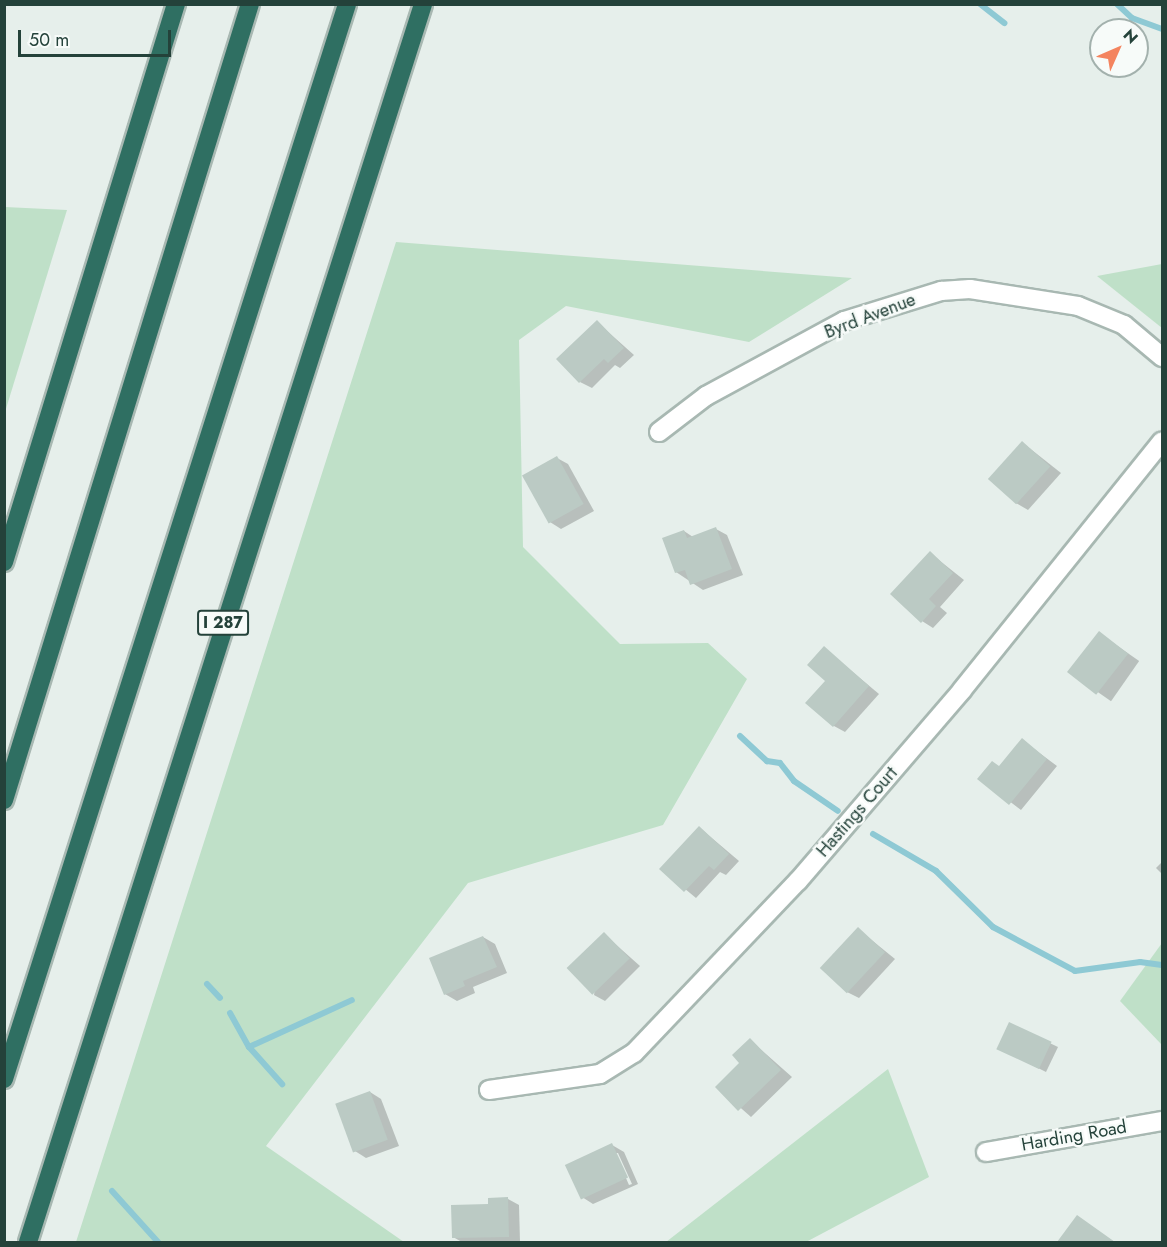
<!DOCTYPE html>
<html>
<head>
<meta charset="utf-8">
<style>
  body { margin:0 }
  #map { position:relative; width:1167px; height:1247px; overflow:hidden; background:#e6efeb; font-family:Jost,sans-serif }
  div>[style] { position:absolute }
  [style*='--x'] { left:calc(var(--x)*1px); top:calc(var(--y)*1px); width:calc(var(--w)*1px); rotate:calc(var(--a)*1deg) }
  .green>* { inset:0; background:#bfe0c8 }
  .shadow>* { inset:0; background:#0003; transform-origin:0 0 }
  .stream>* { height:6px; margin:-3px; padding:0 3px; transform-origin:3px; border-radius:3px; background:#8ec9d4 }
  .building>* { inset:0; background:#bbcac4; transform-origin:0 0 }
  .roads { filter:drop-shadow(2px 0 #a8b8b2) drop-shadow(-2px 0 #a8b8b2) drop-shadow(0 2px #a8b8b2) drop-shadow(0 -2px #a8b8b2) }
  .minor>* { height:18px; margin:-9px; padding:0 9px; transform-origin:9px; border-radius:9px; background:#fff }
  .motorway>* { height:18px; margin:-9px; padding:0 9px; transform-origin:9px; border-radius:9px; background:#2f6f62 }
  span { translate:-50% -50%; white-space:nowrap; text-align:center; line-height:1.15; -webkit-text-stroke:5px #f7fbf9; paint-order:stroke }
  .shield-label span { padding:2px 4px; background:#f7fbf9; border:2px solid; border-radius:4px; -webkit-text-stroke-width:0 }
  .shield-label { font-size:16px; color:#24423a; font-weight:700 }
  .street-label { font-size:18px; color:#24423a }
  .frame { position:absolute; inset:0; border:6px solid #24423a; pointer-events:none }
  .north { position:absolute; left:1089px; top:18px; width:60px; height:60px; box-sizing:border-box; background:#f7fbf9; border:2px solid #a3b1ad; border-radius:50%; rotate:45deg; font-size:16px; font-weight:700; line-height:24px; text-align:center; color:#24423a }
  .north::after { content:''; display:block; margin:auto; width:21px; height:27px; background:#f4845f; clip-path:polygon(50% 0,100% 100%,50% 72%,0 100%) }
  .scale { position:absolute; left:18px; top:30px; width:153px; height:27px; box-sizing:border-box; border:3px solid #24423a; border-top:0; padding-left:8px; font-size:18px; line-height:21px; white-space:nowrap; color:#24423a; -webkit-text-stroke:4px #f7fbf9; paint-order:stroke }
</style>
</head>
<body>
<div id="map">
  <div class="green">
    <div style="clip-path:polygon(5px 207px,67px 210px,5px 412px,4px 207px)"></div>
    <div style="clip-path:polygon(396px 242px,852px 278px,749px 342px,566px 306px,519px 340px,523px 547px,620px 644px,708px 643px,747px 679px,663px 825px,468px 883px,266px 1146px,404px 1242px,76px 1242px)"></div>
    <div style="clip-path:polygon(1162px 264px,1162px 328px,1097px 276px)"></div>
    <div style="clip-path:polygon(1162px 943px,1162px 1045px,1120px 1001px)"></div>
    <div style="clip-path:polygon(888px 1069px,929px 1177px,806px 1242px,666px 1242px)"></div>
  </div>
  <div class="shadow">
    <div style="clip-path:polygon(597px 322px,634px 355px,620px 368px,615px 365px,592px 388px,580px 382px)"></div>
    <div style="clip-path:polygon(1023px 443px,1061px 473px,1028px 510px,1016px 503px)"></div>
    <div style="clip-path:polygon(557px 458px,568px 464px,594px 511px,561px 529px,550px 522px)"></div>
    <div style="clip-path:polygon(716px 529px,727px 535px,743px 575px,703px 590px,676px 572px,684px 531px,693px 537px)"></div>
    <div style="clip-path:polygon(930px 553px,964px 580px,940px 607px,947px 613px,933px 628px,922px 621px)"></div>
    <div style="left:1099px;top:633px;width:49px;height:49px;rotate:35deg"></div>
    <div style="clip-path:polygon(824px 648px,879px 694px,845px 732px,834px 726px)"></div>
    <div style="clip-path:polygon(1022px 740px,1057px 766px,1021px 810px,979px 778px,1000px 767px)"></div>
    <div style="clip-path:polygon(700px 828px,739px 861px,726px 875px,720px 872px,696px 898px,661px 869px)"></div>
    <div style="clip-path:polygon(1162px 862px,1162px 874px,1156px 868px)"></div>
    <div style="clip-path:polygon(858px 929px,895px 959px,859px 998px,847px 992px)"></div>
    <div style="clip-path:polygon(604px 934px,640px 966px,605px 1001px,594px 995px)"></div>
    <div style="clip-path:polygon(483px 937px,495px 944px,507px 973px,473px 987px,475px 993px,457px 1001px,445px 994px)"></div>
    <div style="clip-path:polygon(1010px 1024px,1058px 1047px,1046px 1072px,1006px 1052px)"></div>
    <div style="clip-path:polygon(750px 1040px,792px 1077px,751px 1117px,717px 1087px,741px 1063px)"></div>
    <div style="clip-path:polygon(370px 1092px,381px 1099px,399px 1146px,366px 1158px,355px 1151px)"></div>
    <div style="clip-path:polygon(evenodd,612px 1145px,624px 1152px,638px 1184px,593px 1204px,582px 1197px,567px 1165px,612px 1145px,615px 1153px,618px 1153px,632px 1184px,629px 1185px,615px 1153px)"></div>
    <div style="clip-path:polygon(508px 1199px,519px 1205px,520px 1242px,462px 1242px,453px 1237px,489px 1205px)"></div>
    <div style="clip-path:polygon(1084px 1221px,1114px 1242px,1070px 1242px,1062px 1237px)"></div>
  </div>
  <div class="stream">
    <div style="--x:980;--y:4;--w:31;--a:38"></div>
    <div style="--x:1117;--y:4;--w:21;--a:43"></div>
    <div style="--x:1132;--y:18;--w:32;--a:20"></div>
    <div style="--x:740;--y:736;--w:37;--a:43"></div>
    <div style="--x:767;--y:761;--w:13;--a:9"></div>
    <div style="--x:780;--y:763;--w:23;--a:52"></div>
    <div style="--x:794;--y:781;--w:53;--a:34.3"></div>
    <div style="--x:873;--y:834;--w:73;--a:30.4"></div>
    <div style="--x:936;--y:871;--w:80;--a:44.5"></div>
    <div style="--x:993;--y:927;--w:93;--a:28.2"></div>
    <div style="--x:1075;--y:971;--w:66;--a:-7.9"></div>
    <div style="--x:1140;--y:962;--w:22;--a:8"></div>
    <div style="--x:207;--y:984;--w:19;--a:47"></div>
    <div style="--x:230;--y:1013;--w:39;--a:61"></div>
    <div style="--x:249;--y:1047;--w:50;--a:48.3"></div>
    <div style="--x:249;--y:1047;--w:113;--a:-24.5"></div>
    <div style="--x:112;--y:1191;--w:69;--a:48"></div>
  </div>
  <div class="building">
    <div style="clip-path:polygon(597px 320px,624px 348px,608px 363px,604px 359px,579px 383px,556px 359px)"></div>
    <div style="left:1022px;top:441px;width:38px;height:51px;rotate:42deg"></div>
    <div style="left:557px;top:456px;width:55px;height:40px;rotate:61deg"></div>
    <div style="clip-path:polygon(716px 527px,732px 569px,690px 585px,685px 570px,675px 573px,662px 538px,684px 530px,687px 538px)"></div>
    <div style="clip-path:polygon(930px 551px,953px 573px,929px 599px,936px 606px,921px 623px,890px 594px)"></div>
    <div style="left:1099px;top:631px;width:37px;height:52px;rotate:38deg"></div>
    <div style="clip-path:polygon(824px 646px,869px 686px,833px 727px,805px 703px,825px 681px,807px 665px)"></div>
    <div style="clip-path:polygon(1022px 738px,1047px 759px,1009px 805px,977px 779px,992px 761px,999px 766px)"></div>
    <div style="clip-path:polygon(699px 826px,729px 854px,714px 870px,709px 866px,684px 892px,659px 869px)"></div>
    <div style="left:858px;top:927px;width:37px;height:56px;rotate:43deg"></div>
    <div style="left:604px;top:932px;width:37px;height:52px;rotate:46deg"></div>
    <div style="clip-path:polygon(483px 936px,497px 967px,463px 981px,465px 986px,444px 995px,429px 958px)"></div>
    <div style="left:1009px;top:1022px;width:47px;height:30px;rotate:25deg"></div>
    <div style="clip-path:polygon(750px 1038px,781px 1070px,738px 1111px,715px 1087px,739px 1063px,732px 1055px)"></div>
    <div style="left:370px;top:1091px;width:52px;height:37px;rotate:70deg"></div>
    <div style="left:612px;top:1143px;width:38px;height:52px;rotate:65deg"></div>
    <div style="clip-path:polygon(508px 1197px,509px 1237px,452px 1238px,451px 1205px,488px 1204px,488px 1198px)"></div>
    <div style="clip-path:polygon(1077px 1215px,1115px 1242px,1057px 1242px)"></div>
  </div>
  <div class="roads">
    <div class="minor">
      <div style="--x:659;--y:432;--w:59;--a:-37.5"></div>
      <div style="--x:706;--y:396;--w:157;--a:-28.5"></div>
      <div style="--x:844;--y:321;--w:102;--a:-17.2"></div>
      <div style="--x:941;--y:291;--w:29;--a:-4"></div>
      <div style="--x:970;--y:289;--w:109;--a:8.9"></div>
      <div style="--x:1078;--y:306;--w:50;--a:22.4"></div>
      <div style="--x:1124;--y:325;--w:50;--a:40.1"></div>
      <div style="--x:489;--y:1090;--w:112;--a:-8.2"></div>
      <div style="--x:600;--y:1074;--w:40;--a:-32"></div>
      <div style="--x:634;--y:1053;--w:238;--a:-46.4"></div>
      <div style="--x:798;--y:881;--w:252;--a:-49.3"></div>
      <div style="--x:962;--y:690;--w:319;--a:-51.2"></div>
      <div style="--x:986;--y:1152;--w:179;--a:-10"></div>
    </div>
    <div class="motorway">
      <div style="--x:4;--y:562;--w:584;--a:-72.87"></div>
      <div style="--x:4;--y:800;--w:833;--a:-72.83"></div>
      <div style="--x:4;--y:1079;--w:1128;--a:-72.3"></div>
      <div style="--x:28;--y:1242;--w:1299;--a:-72.3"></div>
    </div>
  </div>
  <div class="shield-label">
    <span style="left:223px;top:623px">I 287</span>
  </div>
  <div class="street-label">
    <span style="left:870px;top:316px;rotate:-21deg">Byrd Avenue</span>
    <span style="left:857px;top:812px;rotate:-49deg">Hastings Court</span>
    <span style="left:1074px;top:1136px;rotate:-10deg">Harding Road</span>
  </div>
  <div class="frame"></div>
  <div class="north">N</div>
  <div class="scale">50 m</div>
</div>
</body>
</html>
